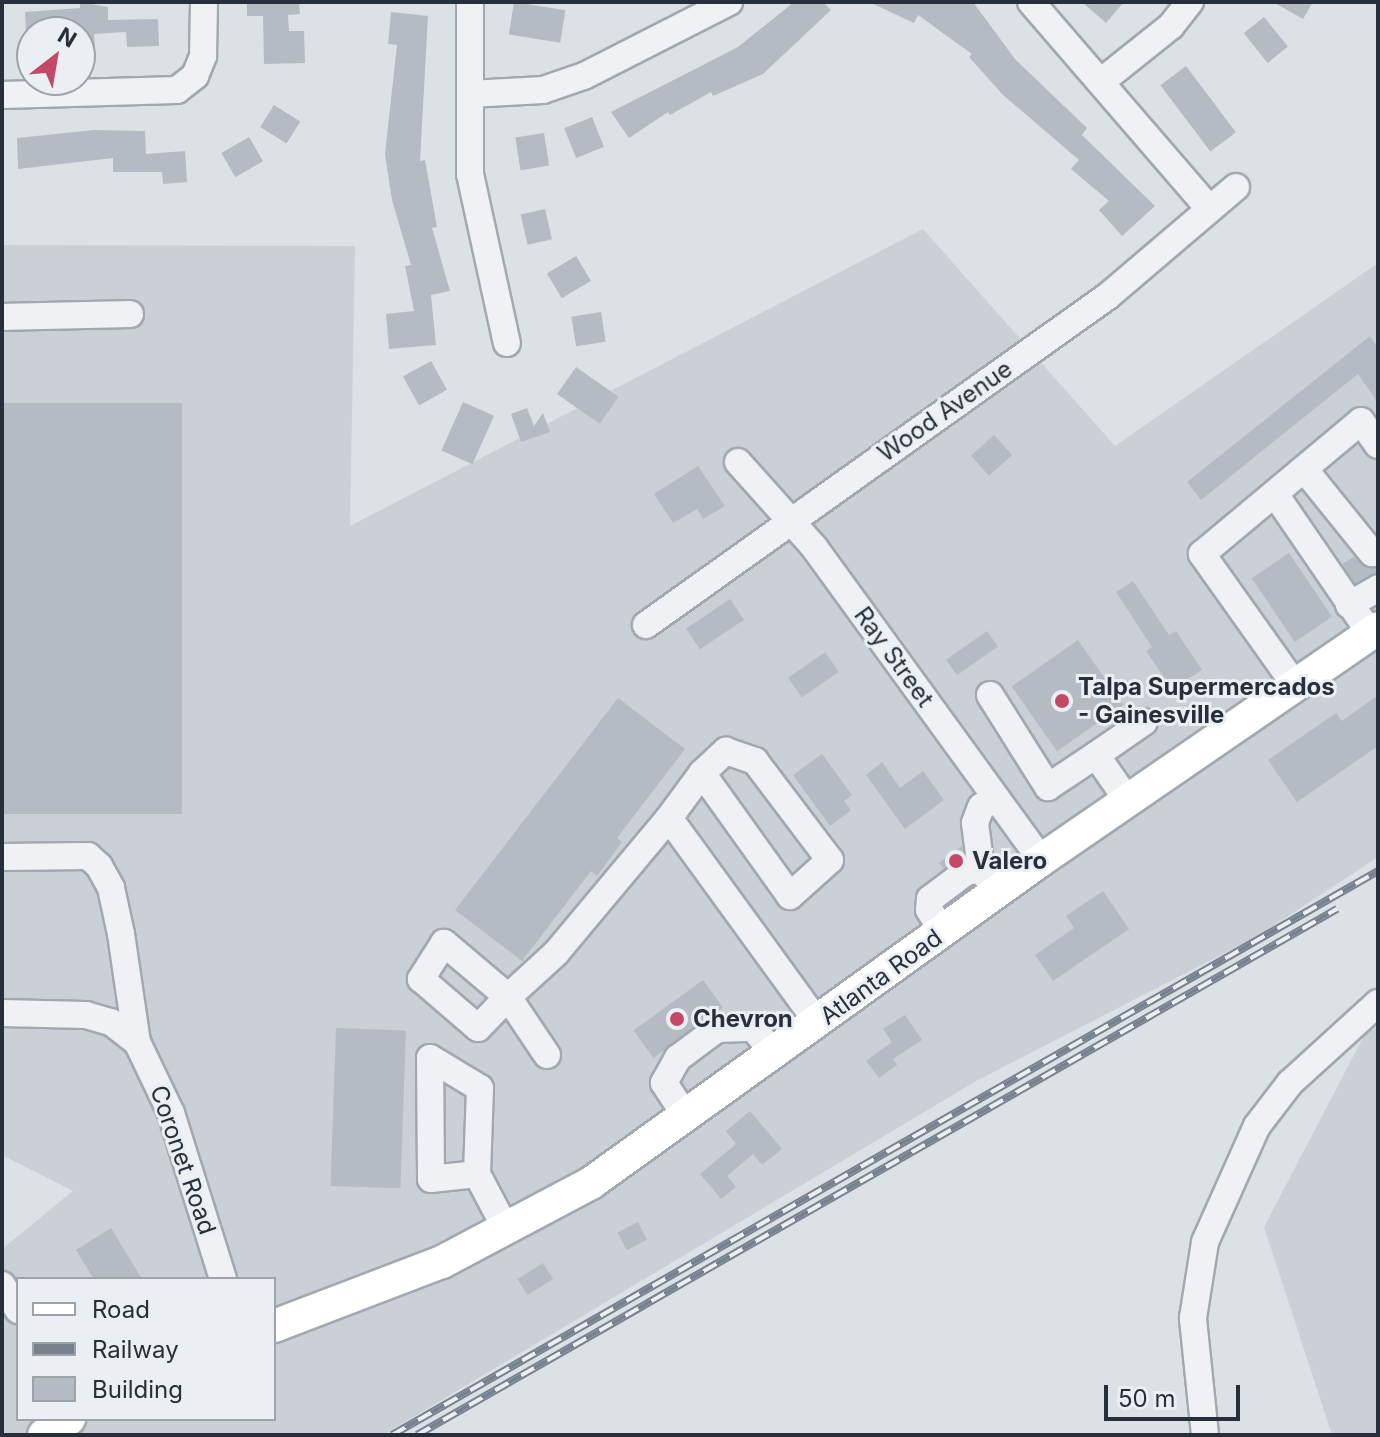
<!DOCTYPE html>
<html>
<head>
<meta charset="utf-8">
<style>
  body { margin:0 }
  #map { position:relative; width:1380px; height:1437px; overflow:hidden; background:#dce1e5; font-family:Inter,sans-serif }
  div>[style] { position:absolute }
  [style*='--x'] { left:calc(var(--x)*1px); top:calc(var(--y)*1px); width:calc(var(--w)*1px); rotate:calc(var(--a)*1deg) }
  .built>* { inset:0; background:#cbd0d6 }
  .building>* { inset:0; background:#b4bbc2; transform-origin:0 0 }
  .roads { filter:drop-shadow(2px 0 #a2a8ae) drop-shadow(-2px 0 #a2a8ae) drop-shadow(0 2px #a2a8ae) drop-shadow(0 -2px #a2a8ae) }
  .minor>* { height:26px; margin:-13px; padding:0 13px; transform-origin:13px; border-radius:13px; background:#eff1f4 }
  .major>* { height:32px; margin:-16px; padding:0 16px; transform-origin:16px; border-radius:16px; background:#fff }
  .rail>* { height:8px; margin-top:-4px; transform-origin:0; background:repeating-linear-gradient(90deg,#ebeff3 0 15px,#77828e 0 30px); box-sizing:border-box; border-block:2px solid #77828e }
  .dots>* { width:22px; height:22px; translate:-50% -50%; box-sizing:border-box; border:4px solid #ebeff3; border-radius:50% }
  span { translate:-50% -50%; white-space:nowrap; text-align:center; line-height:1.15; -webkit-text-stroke:6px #ebeff3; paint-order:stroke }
  .street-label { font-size:24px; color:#27303a }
  .poi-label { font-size:24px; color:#27303a; font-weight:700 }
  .left { translate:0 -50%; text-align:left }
  .frame { position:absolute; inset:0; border:4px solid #27303a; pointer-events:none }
  .legend { position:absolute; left:16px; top:1277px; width:260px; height:144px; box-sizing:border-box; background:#ebeff3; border:2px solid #9da3a9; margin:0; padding:10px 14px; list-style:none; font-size:24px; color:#27303a }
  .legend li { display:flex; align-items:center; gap:16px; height:40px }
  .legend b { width:40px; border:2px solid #9da3a9 }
  .north { position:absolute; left:16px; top:16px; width:80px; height:80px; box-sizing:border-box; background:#ebeff3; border:2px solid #9da3a9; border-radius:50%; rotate:31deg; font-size:22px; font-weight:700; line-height:32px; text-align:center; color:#27303a }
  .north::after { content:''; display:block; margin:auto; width:28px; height:36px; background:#c34968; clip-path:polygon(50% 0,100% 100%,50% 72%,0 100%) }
  .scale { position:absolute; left:1104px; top:1385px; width:136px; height:36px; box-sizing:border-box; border:4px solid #27303a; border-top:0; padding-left:10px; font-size:24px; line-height:28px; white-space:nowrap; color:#27303a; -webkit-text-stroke:6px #ebeff3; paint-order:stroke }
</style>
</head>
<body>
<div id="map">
  <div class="built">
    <div style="clip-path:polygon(evenodd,923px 229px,1115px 446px,1378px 263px,1378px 857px,1258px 936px,978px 1080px,383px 1435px,2px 1435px,2px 1249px,73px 1191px,2px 1155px,2px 245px,355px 246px,350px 526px,923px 229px,18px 1279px,274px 1279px,274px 1419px,18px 1419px,18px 1279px)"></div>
    <div style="clip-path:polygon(1378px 1026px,1378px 1435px,1332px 1435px,1264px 1227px,1365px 1034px)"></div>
  </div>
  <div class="building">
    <div style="clip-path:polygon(80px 2px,108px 7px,108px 20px,158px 19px,159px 46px,127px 47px,126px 32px,94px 34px,95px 47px,80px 48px,80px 32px,26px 32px,25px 12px,80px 8px)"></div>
    <div style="clip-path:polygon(247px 2px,299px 2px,300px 14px,288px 15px,289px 31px,304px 31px,305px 63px,264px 64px,263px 16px,247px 16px)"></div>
    <div style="left:514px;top:2px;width:52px;height:33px;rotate:9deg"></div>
    <div style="clip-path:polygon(794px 2px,823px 2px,831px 10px,763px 74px,713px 96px,711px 92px,670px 115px,668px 112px,629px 138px,611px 112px,738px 47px)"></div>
    <div style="clip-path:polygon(869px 2px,973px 2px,1015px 59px,1087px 128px,1082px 135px,1155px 206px,1122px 236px,1099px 210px,1109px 201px,1071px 169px,1079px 160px,1003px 95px,969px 57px,972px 54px,918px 15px,914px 23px)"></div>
    <div style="clip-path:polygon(1082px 2px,1124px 2px,1106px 23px)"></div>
    <div style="clip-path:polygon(1273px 2px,1313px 2px,1303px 19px)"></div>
    <div style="clip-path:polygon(391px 12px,428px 16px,420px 161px,425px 160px,437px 227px,432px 228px,450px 291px,431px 295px,436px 345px,389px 349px,386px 314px,414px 311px,405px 266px,411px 265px,392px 200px,385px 154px,397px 45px,388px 44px)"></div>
    <div style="left:1264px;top:17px;width:38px;height:26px;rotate:51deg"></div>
    <div style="left:1186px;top:66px;width:83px;height:32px;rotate:53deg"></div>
    <div style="left:274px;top:105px;width:31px;height:26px;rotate:32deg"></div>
    <div style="left:592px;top:117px;width:32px;height:30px;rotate:68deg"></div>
    <div style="clip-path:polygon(94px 130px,145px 131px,146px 154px,185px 151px,187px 182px,163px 184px,162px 172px,113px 172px,113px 158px,18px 169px,17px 138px)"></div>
    <div style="left:544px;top:133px;width:33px;height:29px;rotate:81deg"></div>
    <div style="left:249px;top:137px;width:28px;height:32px;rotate:60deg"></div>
    <div style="left:545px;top:209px;width:31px;height:25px;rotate:77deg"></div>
    <div style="left:576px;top:256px;width:29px;height:34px;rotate:59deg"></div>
    <div style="left:601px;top:312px;width:30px;height:30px;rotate:81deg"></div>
    <div style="clip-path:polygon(1370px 336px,1378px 348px,1378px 403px,1358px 374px,1201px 500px,1187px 482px)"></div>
    <div style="left:431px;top:361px;width:33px;height:32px;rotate:61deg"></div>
    <div style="left:576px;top:367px;width:52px;height:33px;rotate:35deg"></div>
    <div style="left:463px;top:402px;width:34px;height:53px;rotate:24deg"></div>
    <div style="left:2px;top:403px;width:180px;height:411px"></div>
    <div style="clip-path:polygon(527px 408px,534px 426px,543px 413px,550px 432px,521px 442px,511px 414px)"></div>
    <div style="left:994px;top:435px;width:27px;height:31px;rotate:48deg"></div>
    <div style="clip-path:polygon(698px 466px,725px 506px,703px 519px,697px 509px,673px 523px,654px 494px)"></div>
    <div style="left:1289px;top:553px;width:77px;height:45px;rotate:56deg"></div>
    <div style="clip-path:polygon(1354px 557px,1366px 568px,1378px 567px,1378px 572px,1355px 583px,1342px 564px)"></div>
    <div style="clip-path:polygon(1133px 581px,1169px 635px,1176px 631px,1202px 670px,1172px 689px,1146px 651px,1152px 647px,1116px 592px)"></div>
    <div style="left:730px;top:599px;width:25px;height:53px;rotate:56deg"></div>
    <div style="left:987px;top:631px;width:19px;height:50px;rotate:55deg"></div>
    <div style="left:1078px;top:640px;width:79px;height:81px;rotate:55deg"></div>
    <div style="left:825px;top:652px;width:24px;height:45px;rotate:55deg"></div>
    <div style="clip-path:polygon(1378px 695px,1378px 746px,1297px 802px,1268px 760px,1336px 713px,1342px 721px)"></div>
    <div style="clip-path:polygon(618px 698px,685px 749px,617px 838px,622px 842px,597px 876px,591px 871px,522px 961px,455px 910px)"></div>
    <div style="clip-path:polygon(822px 754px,852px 795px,844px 801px,851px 810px,830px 826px,793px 775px)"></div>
    <div style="clip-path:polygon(882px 762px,900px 788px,923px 771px,944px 800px,905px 829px,866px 775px)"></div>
    <div style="clip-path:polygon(962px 846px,963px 856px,944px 869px,939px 863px)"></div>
    <div style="clip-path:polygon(1103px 891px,1129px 929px,1053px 981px,1035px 955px,1074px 928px,1066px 916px)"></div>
    <div style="left:703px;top:980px;width:34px;height:86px;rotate:54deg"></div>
    <div style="clip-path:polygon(905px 1015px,922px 1040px,893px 1059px,897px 1065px,879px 1078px,866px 1061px,892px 1042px,883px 1029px)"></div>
    <div style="left:336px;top:1028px;width:70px;height:158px;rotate:2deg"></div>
    <div style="clip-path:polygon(750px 1111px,782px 1149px,762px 1165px,753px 1154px,727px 1176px,736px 1187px,721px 1199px,700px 1174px,736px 1144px,726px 1131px)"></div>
    <div style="left:638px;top:1222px;width:20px;height:23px;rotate:63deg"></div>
    <div style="clip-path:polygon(111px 1228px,142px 1279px,94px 1279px,76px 1250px)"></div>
    <div style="left:543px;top:1263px;width:19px;height:30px;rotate:58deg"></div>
  </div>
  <div class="roads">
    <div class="minor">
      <div style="--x:470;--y:2;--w:172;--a:90"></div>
      <div style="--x:470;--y:174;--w:173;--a:77.7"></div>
      <div style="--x:1031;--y:2;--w:269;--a:49.2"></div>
      <div style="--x:1102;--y:81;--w:88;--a:-38.6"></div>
      <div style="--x:1171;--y:26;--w:31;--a:-52"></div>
      <div style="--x:470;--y:94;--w:73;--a:-3.1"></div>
      <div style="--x:543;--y:90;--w:43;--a:-18.9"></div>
      <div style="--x:584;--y:76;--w:163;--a:-27"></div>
      <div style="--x:2;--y:95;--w:175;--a:-1.6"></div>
      <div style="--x:177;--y:90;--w:23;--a:-38"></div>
      <div style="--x:195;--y:76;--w:22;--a:-68"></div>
      <div style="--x:203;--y:56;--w:54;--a:-88.9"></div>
      <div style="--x:2;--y:317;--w:128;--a:-1.3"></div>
      <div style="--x:738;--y:462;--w:114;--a:48.2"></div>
      <div style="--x:814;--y:547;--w:387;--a:54"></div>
      <div style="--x:1305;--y:470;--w:107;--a:51.1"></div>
      <div style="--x:1275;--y:494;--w:168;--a:55.6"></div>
      <div style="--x:1349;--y:605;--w:34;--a:-30"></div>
      <div style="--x:646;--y:625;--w:567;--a:-35.46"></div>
      <div style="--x:1108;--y:296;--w:168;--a:-40.4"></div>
      <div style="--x:1295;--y:685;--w:161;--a:-125.4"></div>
      <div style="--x:1202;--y:554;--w:207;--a:-39.9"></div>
      <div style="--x:1361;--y:421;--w:29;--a:55"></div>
      <div style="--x:990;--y:695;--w:109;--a:57.8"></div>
      <div style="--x:1048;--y:787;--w:58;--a:-33.7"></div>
      <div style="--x:1096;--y:755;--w:56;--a:55.2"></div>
      <div style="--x:1096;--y:755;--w:58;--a:-34.5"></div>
      <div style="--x:996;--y:798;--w:17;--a:149"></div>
      <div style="--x:981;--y:807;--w:17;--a:111"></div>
      <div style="--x:975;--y:823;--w:46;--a:82.6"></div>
      <div style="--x:981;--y:869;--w:29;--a:56"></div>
      <div style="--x:669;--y:818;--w:56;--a:-53.7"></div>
      <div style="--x:702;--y:773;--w:33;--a:-43"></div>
      <div style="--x:726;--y:751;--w:31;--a:19"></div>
      <div style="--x:755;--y:761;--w:124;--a:52.9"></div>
      <div style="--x:830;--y:860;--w:54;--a:138"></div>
      <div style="--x:790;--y:896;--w:151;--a:-125.6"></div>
      <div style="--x:2;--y:857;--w:86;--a:-0.7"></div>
      <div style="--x:88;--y:856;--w:15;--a:42"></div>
      <div style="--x:99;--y:866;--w:25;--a:61"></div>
      <div style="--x:111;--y:888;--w:47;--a:77.7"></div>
      <div style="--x:121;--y:934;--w:109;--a:81.6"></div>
      <div style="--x:943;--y:932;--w:26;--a:-122"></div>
      <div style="--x:929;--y:910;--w:11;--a:-85"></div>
      <div style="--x:930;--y:899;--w:45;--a:-36.9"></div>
      <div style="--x:966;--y:872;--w:15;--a:-11"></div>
      <div style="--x:2;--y:1013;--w:84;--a:1.4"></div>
      <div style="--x:86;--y:1015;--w:26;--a:16"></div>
      <div style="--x:111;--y:1022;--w:33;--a:38"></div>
      <div style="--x:137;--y:1042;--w:79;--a:64.4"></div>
      <div style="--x:171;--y:1113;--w:174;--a:72.6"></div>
      <div style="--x:547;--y:1055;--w:70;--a:-123.9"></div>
      <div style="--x:508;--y:997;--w:84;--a:-139.8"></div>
      <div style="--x:444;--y:943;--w:43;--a:122.6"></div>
      <div style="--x:421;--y:979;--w:75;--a:40.7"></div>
      <div style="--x:478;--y:1028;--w:43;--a:-45.9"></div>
      <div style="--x:508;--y:997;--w:65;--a:-42.5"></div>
      <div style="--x:556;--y:953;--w:176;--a:-50.1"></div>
      <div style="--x:669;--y:818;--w:253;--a:54"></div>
      <div style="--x:430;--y:1058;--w:58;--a:31"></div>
      <div style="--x:480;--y:1088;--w:86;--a:92"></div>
      <div style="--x:477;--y:1174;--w:64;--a:62.2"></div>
      <div style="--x:430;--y:1058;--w:121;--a:89.5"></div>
      <div style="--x:431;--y:1179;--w:46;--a:-6.2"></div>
      <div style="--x:687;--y:1118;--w:42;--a:-123.3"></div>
      <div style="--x:664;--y:1083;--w:29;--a:-61"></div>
      <div style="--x:678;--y:1058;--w:49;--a:-36.6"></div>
      <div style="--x:717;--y:1029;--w:36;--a:-2"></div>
      <div style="--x:753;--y:1028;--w:34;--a:50"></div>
      <div style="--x:2;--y:1285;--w:30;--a:57"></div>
      <div style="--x:1205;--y:1435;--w:118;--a:-95.9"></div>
      <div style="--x:1193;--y:1318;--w:77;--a:-81"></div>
      <div style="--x:1205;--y:1242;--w:127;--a:-65.9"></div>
      <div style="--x:1257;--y:1126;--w:54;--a:-52.5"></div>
      <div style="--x:1290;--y:1083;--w:119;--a:-42.3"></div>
    </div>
    <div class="major">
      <div style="--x:274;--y:1326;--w:180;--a:-20.9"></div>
      <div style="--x:442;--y:1262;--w:169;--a:-27.9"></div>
      <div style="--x:591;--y:1183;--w:554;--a:-35.67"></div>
      <div style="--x:1041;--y:860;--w:409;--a:-34.5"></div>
      <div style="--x:44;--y:1435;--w:30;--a:-33"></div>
    </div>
  </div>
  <div class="rail">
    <div style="--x:392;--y:1435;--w:1136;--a:-29.77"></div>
    <div style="--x:417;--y:1435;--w:1060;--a:-29.76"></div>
  </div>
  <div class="dots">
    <div style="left:1062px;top:701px;background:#c34968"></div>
    <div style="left:956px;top:861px;background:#c34968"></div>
    <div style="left:677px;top:1019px;background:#c34968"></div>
  </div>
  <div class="street-label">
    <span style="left:945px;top:411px;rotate:-35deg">Wood Avenue</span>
    <span style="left:894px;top:657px;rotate:54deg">Ray Street</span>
    <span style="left:881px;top:977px;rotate:-36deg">Atlanta Road</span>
    <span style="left:183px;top:1160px;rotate:71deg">Coronet Road</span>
  </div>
  <div class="poi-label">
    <span class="left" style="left:1078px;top:701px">Talpa Supermercados<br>- Gainesville</span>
    <span class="left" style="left:972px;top:861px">Valero</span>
    <span class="left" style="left:693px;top:1019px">Chevron</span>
  </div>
  <div class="frame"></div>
  <ul class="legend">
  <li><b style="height:10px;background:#fff"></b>Road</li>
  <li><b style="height:10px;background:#77828e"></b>Railway</li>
  <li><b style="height:22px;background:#b4bbc2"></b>Building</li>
  </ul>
  <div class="north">N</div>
  <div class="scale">50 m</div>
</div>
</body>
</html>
